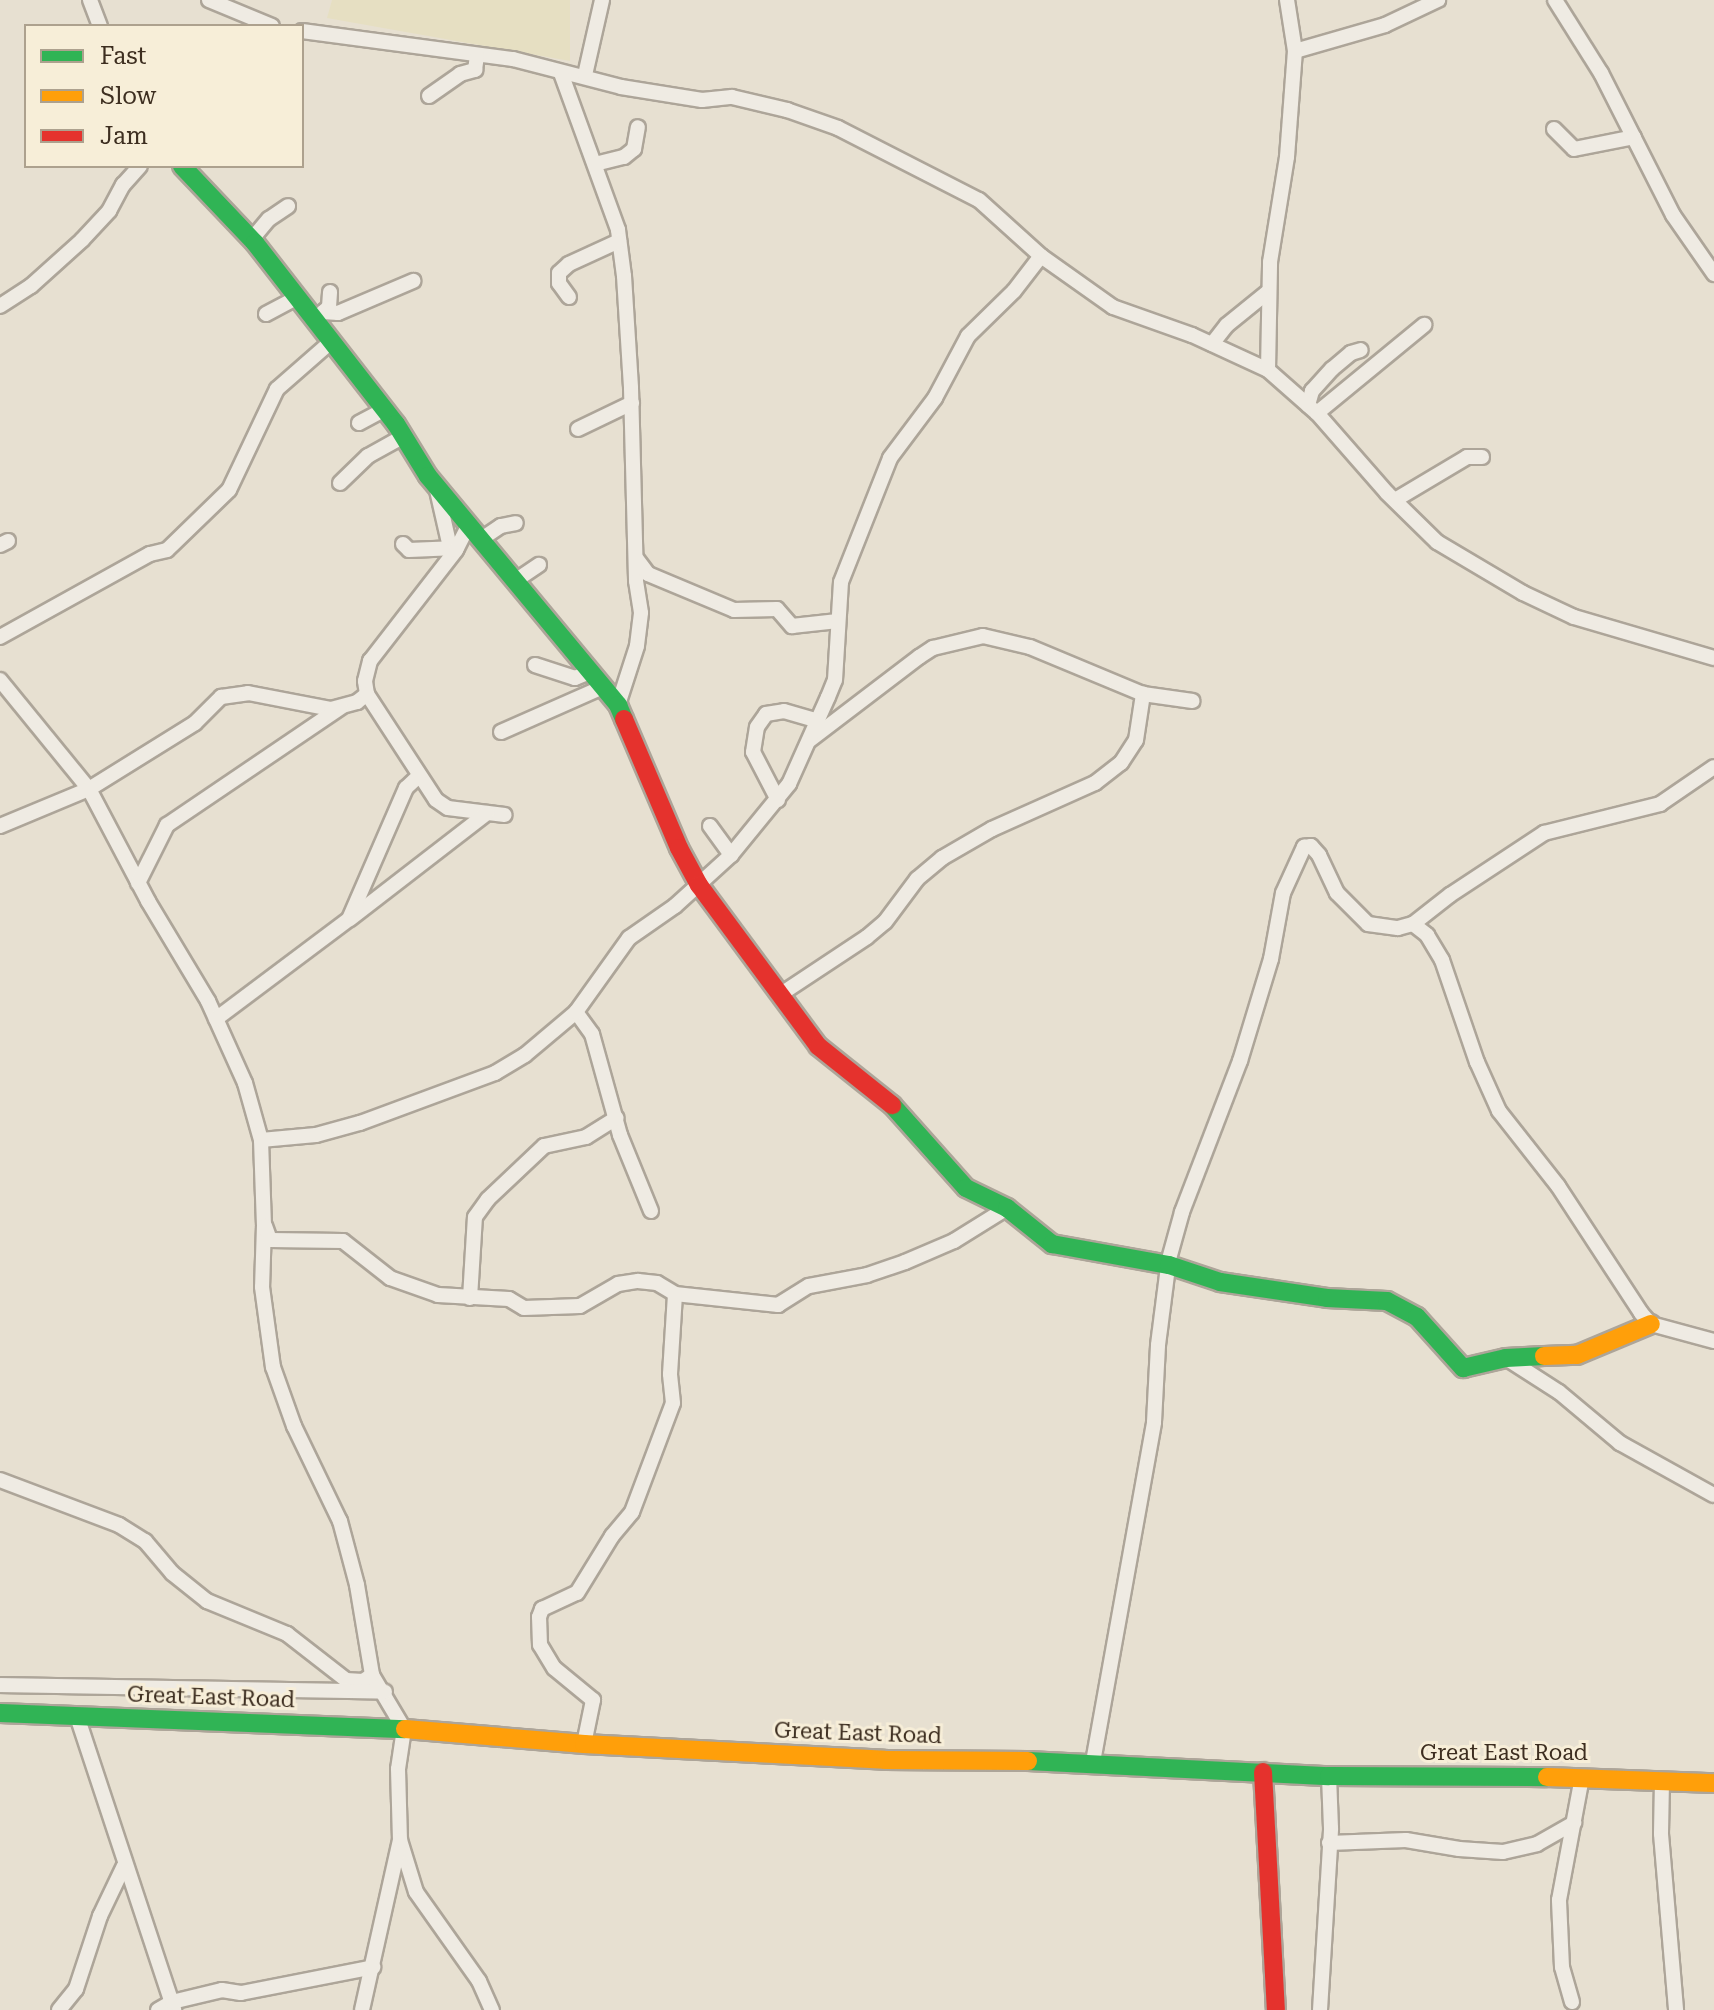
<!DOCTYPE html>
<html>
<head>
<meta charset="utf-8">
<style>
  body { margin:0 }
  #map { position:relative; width:1714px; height:2010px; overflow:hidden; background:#e7e0d1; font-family:"Roboto Serif",serif }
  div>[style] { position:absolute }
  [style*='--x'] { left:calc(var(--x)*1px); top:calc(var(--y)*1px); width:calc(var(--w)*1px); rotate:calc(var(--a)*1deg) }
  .farmland>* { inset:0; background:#e6dfc2 }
  .roads { filter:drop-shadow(2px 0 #ada599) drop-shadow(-2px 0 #ada599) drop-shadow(0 2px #ada599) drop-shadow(0 -2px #ada599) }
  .street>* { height:14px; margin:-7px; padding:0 7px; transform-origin:7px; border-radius:7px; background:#efebe3 }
  .fast>* { height:18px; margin:-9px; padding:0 9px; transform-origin:9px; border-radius:9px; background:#30b455 }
  .slow>* { height:18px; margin:-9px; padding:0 9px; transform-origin:9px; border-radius:9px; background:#ff9f0a }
  .jam>* { height:18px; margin:-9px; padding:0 9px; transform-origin:9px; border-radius:9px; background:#e5322d }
  span { translate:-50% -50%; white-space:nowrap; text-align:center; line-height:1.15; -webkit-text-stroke:6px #f7eed8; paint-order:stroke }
  .street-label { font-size:22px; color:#3d2e20 }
  .legend { position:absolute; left:24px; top:24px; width:280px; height:144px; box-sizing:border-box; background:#f7eed8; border:2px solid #ada18e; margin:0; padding:10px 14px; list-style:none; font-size:24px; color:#3d2e20 }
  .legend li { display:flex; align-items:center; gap:16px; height:40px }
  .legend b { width:40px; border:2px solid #ada18e }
</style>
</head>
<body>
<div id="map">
  <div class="farmland">
    <div style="clip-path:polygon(332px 0,570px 0,570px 61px,327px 18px)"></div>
  </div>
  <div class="roads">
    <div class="street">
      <div style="--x:90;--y:0;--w:28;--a:69"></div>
      <div style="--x:209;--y:0;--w:68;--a:22.4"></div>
      <div style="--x:1555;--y:0;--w:86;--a:57.8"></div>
      <div style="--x:1601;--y:73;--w:159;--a:63.1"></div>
      <div style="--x:1673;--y:215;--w:72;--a:55.2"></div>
      <div style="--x:302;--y:31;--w:213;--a:7.6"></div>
      <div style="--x:513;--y:59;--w:112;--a:14.5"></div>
      <div style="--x:621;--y:87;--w:82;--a:9.1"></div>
      <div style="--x:702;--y:100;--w:30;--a:-6"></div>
      <div style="--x:732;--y:97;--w:57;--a:13.3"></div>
      <div style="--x:787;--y:110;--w:54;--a:19.4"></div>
      <div style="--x:838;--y:128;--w:158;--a:27.1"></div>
      <div style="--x:979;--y:200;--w:84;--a:42.1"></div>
      <div style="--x:1041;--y:256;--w:88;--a:35.3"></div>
      <div style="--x:1113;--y:307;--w:84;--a:19.5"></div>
      <div style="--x:1192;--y:335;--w:84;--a:24.7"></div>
      <div style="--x:1268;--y:370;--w:65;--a:41.3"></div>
      <div style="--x:1317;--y:413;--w:106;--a:48.8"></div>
      <div style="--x:1387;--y:493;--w:70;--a:44.4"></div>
      <div style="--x:1437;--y:542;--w:100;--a:30.7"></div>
      <div style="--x:1523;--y:593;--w:56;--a:25.2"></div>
      <div style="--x:1574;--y:617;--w:146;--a:16.3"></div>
      <div style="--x:1295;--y:51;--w:94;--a:-16.1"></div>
      <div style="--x:1385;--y:25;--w:59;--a:-25.3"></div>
      <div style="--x:561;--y:73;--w:167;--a:70"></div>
      <div style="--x:618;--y:230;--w:46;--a:82.6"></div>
      <div style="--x:624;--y:276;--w:112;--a:86.4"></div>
      <div style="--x:631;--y:388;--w:193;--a:88.5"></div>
      <div style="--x:636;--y:581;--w:32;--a:81"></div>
      <div style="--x:641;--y:613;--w:33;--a:97"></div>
      <div style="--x:637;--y:646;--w:62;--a:107.9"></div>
      <div style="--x:585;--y:75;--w:77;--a:-77.2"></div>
      <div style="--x:429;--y:96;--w:38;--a:-35"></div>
      <div style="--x:460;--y:74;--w:16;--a:-15"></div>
      <div style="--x:475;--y:70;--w:15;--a:-82"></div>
      <div style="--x:1554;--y:129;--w:28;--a:45"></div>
      <div style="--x:1574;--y:149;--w:61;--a:-11.3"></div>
      <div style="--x:595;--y:164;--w:30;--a:-14"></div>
      <div style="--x:624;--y:157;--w:13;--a:-39"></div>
      <div style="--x:634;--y:149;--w:22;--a:-80"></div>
      <div style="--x:252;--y:239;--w:26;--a:-50"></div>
      <div style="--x:269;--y:219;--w:23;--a:-34"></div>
      <div style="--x:569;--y:297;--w:17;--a:-126"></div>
      <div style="--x:559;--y:283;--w:10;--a:-90"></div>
      <div style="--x:559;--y:273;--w:13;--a:-42"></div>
      <div style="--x:569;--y:264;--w:55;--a:-24.7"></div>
      <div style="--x:0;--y:306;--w:37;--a:-33"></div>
      <div style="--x:31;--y:286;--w:69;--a:-42"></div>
      <div style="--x:82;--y:240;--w:40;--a:-47"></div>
      <div style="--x:109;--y:211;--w:30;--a:-62"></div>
      <div style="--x:123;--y:185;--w:25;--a:-48"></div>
      <div style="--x:323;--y:312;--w:15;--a:4"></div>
      <div style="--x:338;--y:313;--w:82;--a:-23.1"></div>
      <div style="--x:266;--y:314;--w:36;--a:-28"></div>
      <div style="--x:319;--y:316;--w:13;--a:-42"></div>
      <div style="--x:329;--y:307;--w:15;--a:-86"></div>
      <div style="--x:1212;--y:344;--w:24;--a:-52"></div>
      <div style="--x:1227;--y:325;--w:54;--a:-39"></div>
      <div style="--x:1268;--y:370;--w:108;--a:-88.9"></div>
      <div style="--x:1270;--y:262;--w:106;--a:-80.8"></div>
      <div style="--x:1287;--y:157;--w:106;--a:-85.7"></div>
      <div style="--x:1295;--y:51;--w:52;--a:-98.9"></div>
      <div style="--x:1308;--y:405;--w:15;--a:-74"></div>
      <div style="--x:1312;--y:391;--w:30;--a:-48"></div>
      <div style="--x:1332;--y:369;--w:25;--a:-40"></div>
      <div style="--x:1351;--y:353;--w:10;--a:-17"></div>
      <div style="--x:1317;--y:413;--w:139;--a:-39.4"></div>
      <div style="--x:359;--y:423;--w:30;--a:-28"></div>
      <div style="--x:578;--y:429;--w:60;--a:-25.7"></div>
      <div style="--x:340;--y:483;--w:39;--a:-44"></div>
      <div style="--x:368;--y:456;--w:41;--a:-29.1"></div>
      <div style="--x:436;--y:486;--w:63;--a:77.1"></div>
      <div style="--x:1395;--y:500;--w:84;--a:-30.8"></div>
      <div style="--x:1467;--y:457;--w:15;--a:0"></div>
      <div style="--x:480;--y:540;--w:25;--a:-34"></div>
      <div style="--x:501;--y:526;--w:15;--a:-11"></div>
      <div style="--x:403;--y:544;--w:8;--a:45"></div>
      <div style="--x:409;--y:550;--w:48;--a:-2.4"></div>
      <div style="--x:0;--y:545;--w:9;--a:-27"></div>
      <div style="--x:636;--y:558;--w:20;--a:53"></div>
      <div style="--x:648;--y:574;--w:93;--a:22.7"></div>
      <div style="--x:734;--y:610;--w:43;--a:-1.3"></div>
      <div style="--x:777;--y:609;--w:23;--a:49"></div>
      <div style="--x:792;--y:626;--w:46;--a:-6.2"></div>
      <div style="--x:515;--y:581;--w:29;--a:-34"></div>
      <div style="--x:0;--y:637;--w:171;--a:-29"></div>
      <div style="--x:150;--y:554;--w:17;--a:-13"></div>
      <div style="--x:167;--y:550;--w:86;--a:-44.1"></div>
      <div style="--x:229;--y:490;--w:112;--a:-64.6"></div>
      <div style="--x:277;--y:389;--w:74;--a:-41.2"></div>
      <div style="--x:535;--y:665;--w:42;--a:18"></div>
      <div style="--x:575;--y:678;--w:16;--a:-22"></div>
      <div style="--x:0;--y:680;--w:141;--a:50.8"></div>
      <div style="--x:89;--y:789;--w:127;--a:62.2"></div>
      <div style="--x:148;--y:901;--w:117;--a:59"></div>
      <div style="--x:208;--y:1001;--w:90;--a:65.7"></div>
      <div style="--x:245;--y:1083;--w:59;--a:74.3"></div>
      <div style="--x:261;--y:1140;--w:85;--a:88"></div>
      <div style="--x:264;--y:1225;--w:62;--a:91.8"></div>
      <div style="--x:262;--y:1287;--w:81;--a:82.2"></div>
      <div style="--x:273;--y:1367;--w:63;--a:70.4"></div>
      <div style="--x:294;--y:1426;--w:106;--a:64.2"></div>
      <div style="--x:340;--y:1521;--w:66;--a:75.1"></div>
      <div style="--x:357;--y:1585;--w:91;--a:80.5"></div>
      <div style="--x:372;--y:1675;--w:63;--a:59.3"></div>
      <div style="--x:404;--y:1729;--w:40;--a:98.5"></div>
      <div style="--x:398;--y:1769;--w:71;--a:88.4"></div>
      <div style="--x:400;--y:1840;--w:54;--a:72.9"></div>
      <div style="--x:416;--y:1892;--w:109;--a:54.7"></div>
      <div style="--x:479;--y:1981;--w:32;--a:66"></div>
      <div style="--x:367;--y:694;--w:126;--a:56.9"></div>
      <div style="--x:436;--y:800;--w:14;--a:34"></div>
      <div style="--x:448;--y:808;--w:57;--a:7"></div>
      <div style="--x:501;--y:732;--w:111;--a:-23.8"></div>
      <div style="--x:810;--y:740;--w:137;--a:-37.3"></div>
      <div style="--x:919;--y:657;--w:17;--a:-33"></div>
      <div style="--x:933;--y:648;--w:51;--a:-13.5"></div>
      <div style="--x:983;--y:636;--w:48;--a:13.2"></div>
      <div style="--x:1030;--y:647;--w:122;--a:22.6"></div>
      <div style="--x:1143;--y:694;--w:50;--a:8"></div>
      <div style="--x:778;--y:800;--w:54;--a:-117.5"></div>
      <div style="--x:753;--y:752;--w:25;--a:-81"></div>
      <div style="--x:757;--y:727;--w:16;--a:-55"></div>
      <div style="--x:766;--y:714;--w:18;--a:-9"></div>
      <div style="--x:784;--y:711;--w:35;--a:16"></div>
      <div style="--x:0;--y:826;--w:96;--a:-22.6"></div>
      <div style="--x:89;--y:789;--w:125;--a:-31.9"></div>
      <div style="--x:195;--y:723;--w:37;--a:-45"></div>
      <div style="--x:221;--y:697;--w:27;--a:-8"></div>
      <div style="--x:248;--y:693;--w:85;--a:10.9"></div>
      <div style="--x:331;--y:709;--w:27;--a:-15"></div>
      <div style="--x:357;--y:702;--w:13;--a:-39"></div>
      <div style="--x:367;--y:694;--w:13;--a:-99"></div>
      <div style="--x:365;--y:681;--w:21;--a:-76"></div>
      <div style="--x:370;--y:661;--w:140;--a:-52.2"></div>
      <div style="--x:456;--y:550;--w:27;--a:-63"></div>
      <div style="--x:710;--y:826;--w:36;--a:54"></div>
      <div style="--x:138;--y:883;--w:65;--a:-63.4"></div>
      <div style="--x:167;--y:825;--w:210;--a:-34.1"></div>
      <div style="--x:350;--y:919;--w:173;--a:-37.7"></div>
      <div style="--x:1413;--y:924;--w:47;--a:-38.1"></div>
      <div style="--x:1450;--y:895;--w:113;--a:-33.4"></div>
      <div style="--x:1544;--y:833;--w:120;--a:-14"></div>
      <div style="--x:1660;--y:804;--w:65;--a:-34.4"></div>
      <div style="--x:781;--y:994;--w:103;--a:-33.5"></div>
      <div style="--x:867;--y:937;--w:23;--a:-40"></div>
      <div style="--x:885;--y:922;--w:54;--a:-53.3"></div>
      <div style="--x:917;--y:879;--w:33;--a:-40"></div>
      <div style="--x:942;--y:858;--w:58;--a:-30.1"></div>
      <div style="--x:992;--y:829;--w:113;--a:-24.1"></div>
      <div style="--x:1095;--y:783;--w:33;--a:-38"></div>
      <div style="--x:1121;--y:763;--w:27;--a:-57"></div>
      <div style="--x:1136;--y:740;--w:47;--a:-81.3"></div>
      <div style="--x:576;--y:1012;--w:27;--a:54"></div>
      <div style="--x:592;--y:1034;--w:105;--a:74.5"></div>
      <div style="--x:620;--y:1135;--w:82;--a:67.8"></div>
      <div style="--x:216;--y:1019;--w:166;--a:-36.9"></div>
      <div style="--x:349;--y:919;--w:143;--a:-66.5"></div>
      <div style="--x:406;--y:788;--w:18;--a:-43"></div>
      <div style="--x:261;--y:1140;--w:55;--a:-5.2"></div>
      <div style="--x:316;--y:1135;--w:46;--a:-15.3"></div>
      <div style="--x:360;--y:1123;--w:144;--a:-20.3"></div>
      <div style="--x:495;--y:1073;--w:35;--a:-31"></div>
      <div style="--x:525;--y:1055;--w:67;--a:-40.1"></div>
      <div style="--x:576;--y:1012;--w:91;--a:-54.4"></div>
      <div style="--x:629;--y:938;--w:56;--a:-34.8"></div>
      <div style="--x:675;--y:906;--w:76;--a:-42.3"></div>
      <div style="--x:731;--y:855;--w:92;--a:-50.8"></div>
      <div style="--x:789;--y:784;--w:95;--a:-65.9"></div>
      <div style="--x:828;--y:697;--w:18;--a:-68"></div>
      <div style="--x:835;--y:680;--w:98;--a:-86.5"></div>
      <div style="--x:841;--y:582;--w:133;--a:-68.4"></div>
      <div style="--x:890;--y:458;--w:75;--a:-53.1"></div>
      <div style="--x:935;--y:398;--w:70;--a:-62"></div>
      <div style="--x:968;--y:336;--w:64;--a:-44.4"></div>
      <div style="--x:1014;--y:291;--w:44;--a:-52.4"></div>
      <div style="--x:265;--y:1226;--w:15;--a:70"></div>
      <div style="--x:270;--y:1240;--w:73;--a:0.8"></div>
      <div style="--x:343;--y:1241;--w:60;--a:38.2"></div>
      <div style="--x:390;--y:1278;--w:51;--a:19.5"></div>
      <div style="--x:438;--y:1295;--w:71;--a:3.2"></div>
      <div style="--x:509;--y:1299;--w:17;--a:31"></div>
      <div style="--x:524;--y:1308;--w:56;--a:-2"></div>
      <div style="--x:580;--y:1306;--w:44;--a:-30.1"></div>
      <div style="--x:618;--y:1284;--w:20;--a:-9"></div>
      <div style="--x:638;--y:1281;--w:19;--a:6"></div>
      <div style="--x:657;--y:1283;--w:21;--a:31"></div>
      <div style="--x:675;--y:1294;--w:104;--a:6.1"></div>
      <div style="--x:778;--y:1305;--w:36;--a:-32"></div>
      <div style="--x:809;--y:1286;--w:59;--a:-10.7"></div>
      <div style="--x:867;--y:1275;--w:40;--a:-18.9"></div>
      <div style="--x:905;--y:1262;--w:53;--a:-23.2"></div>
      <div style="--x:954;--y:1241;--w:62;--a:-31.9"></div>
      <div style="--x:470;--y:1298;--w:81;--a:-86.5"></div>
      <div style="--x:475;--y:1217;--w:22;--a:-54"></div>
      <div style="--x:488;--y:1199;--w:77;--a:-43.4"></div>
      <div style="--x:544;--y:1146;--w:43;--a:-12.1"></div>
      <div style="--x:586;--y:1137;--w:36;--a:-32"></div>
      <div style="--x:1506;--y:1358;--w:63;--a:32.7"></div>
      <div style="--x:1559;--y:1392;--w:80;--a:39.9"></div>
      <div style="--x:1620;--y:1443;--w:107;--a:29"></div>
      <div style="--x:0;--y:1480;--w:127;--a:20.7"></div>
      <div style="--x:119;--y:1525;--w:31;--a:32"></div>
      <div style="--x:145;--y:1541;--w:42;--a:49.8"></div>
      <div style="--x:172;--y:1573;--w:45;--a:38.7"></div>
      <div style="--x:207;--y:1601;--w:87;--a:22.4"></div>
      <div style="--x:287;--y:1634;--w:75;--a:37.9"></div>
      <div style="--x:346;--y:1680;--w:17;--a:3"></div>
      <div style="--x:363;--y:1681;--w:11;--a:-34"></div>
      <div style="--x:0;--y:1685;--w:385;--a:1"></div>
      <div style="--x:77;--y:1716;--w:310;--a:71.7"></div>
      <div style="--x:584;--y:1744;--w:45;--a:-78.4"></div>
      <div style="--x:593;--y:1700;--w:50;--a:-140.6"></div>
      <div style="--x:554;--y:1668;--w:27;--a:-121"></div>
      <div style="--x:540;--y:1645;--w:28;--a:-92"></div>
      <div style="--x:539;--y:1617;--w:9;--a:-69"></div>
      <div style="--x:542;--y:1609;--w:38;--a:-25"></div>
      <div style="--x:577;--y:1593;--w:67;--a:-58.4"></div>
      <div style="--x:612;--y:1536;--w:31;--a:-50"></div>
      <div style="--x:632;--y:1512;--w:116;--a:-69.4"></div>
      <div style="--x:673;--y:1403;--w:29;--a:-96"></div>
      <div style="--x:670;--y:1374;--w:80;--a:-86.4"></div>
      <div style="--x:1093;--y:1762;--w:345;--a:-79.8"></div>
      <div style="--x:1154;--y:1422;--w:77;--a:-87"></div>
      <div style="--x:1158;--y:1345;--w:87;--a:-82.7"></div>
      <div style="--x:1169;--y:1259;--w:49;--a:-74.5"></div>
      <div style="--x:1182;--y:1212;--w:162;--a:-69"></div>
      <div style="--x:1240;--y:1061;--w:107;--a:-73.1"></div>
      <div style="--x:1271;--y:959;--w:67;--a:-79.7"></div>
      <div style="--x:1283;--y:893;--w:51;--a:-65.5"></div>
      <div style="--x:1304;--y:847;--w:7;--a:-8"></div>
      <div style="--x:1311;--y:846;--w:12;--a:48"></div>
      <div style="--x:1319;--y:855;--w:42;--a:64.7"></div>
      <div style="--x:1337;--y:893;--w:44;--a:45"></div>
      <div style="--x:1368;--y:924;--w:30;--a:8"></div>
      <div style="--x:1398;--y:928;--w:16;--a:-15"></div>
      <div style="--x:1413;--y:924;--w:18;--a:38"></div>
      <div style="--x:1427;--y:935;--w:29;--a:59"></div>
      <div style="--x:1442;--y:960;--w:108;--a:71.1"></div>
      <div style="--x:1477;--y:1062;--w:54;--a:65.8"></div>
      <div style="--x:1499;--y:1111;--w:95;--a:51.8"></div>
      <div style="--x:1558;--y:1186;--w:152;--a:56.8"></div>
      <div style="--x:1641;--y:1313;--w:15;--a:48"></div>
      <div style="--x:1651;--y:1324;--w:65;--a:15.1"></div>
      <div style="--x:1662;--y:1781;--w:53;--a:91.1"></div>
      <div style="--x:1661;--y:1834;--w:177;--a:85.1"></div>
      <div style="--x:1329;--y:1843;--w:77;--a:-2.2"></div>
      <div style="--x:1406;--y:1840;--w:54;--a:9.6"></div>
      <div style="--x:1459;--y:1849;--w:44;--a:3.9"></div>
      <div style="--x:1503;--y:1852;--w:35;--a:-13"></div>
      <div style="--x:1537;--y:1844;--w:43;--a:-29.6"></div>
      <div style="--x:1572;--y:2002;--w:36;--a:-106"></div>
      <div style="--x:1562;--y:1967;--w:67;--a:-92.6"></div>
      <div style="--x:1559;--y:1900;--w:125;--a:-79.4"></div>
      <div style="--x:59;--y:2010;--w:27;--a:-51"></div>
      <div style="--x:76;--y:1989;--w:77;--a:-71.8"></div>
      <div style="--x:100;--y:1916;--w:55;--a:-64.4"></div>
      <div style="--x:158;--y:2010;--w:16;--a:-30"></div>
      <div style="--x:172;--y:2002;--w:51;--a:-13.5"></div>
      <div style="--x:222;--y:1990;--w:19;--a:9"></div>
      <div style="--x:241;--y:1993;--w:135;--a:-11.1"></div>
      <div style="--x:362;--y:2010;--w:174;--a:-77.4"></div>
      <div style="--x:1320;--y:2010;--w:182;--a:-86.5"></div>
      <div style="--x:1331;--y:1828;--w:52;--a:-92.2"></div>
    </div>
    <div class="fast">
      <div style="--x:182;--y:166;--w:106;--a:46.5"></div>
      <div style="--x:255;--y:243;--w:229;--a:52.1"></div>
      <div style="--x:396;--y:424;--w:61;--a:58.4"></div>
      <div style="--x:428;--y:476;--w:298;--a:50.3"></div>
      <div style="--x:618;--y:705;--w:15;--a:67"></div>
      <div style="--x:892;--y:1105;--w:111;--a:48.3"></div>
      <div style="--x:966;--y:1188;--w:46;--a:26"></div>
      <div style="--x:1007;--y:1208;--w:58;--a:38.7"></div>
      <div style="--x:1052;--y:1244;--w:119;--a:10.2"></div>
      <div style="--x:1169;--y:1265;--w:54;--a:18.4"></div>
      <div style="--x:1220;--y:1282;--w:108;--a:8.5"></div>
      <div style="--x:1327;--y:1298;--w:60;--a:2.9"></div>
      <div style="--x:1387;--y:1301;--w:34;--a:28"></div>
      <div style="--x:1417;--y:1317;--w:69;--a:48"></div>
      <div style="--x:1463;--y:1368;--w:44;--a:-13.1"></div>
      <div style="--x:1506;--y:1358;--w:38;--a:-3"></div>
      <div style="--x:0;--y:1713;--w:405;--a:2.3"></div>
      <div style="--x:1028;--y:1761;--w:301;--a:2.9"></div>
      <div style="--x:1329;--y:1776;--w:218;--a:0.3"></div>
    </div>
    <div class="slow">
      <div style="--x:1544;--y:1356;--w:33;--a:-2"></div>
      <div style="--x:1577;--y:1355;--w:80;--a:-22.7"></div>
      <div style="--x:405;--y:1729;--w:180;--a:4.8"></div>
      <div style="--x:584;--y:1744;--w:301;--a:3"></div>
      <div style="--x:885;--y:1760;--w:143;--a:0.4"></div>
      <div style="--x:1547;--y:1777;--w:167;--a:2.1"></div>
    </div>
    <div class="jam">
      <div style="--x:624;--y:719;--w:140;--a:66.9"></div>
      <div style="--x:679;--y:848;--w:42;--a:61.6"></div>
      <div style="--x:699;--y:885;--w:200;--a:53.5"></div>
      <div style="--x:818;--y:1046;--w:95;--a:38.6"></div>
      <div style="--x:1263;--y:1772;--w:238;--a:86.9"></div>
    </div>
  </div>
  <div class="street-label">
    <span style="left:211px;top:1697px;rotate:2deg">Great East Road</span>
    <span style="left:858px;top:1733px;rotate:2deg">Great East Road</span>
    <span style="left:1504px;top:1753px">Great East Road</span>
  </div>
  <ul class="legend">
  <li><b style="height:10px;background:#30b455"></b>Fast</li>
  <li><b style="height:10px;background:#ff9f0a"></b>Slow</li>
  <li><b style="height:10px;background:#e5322d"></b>Jam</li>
  </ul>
</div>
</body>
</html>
